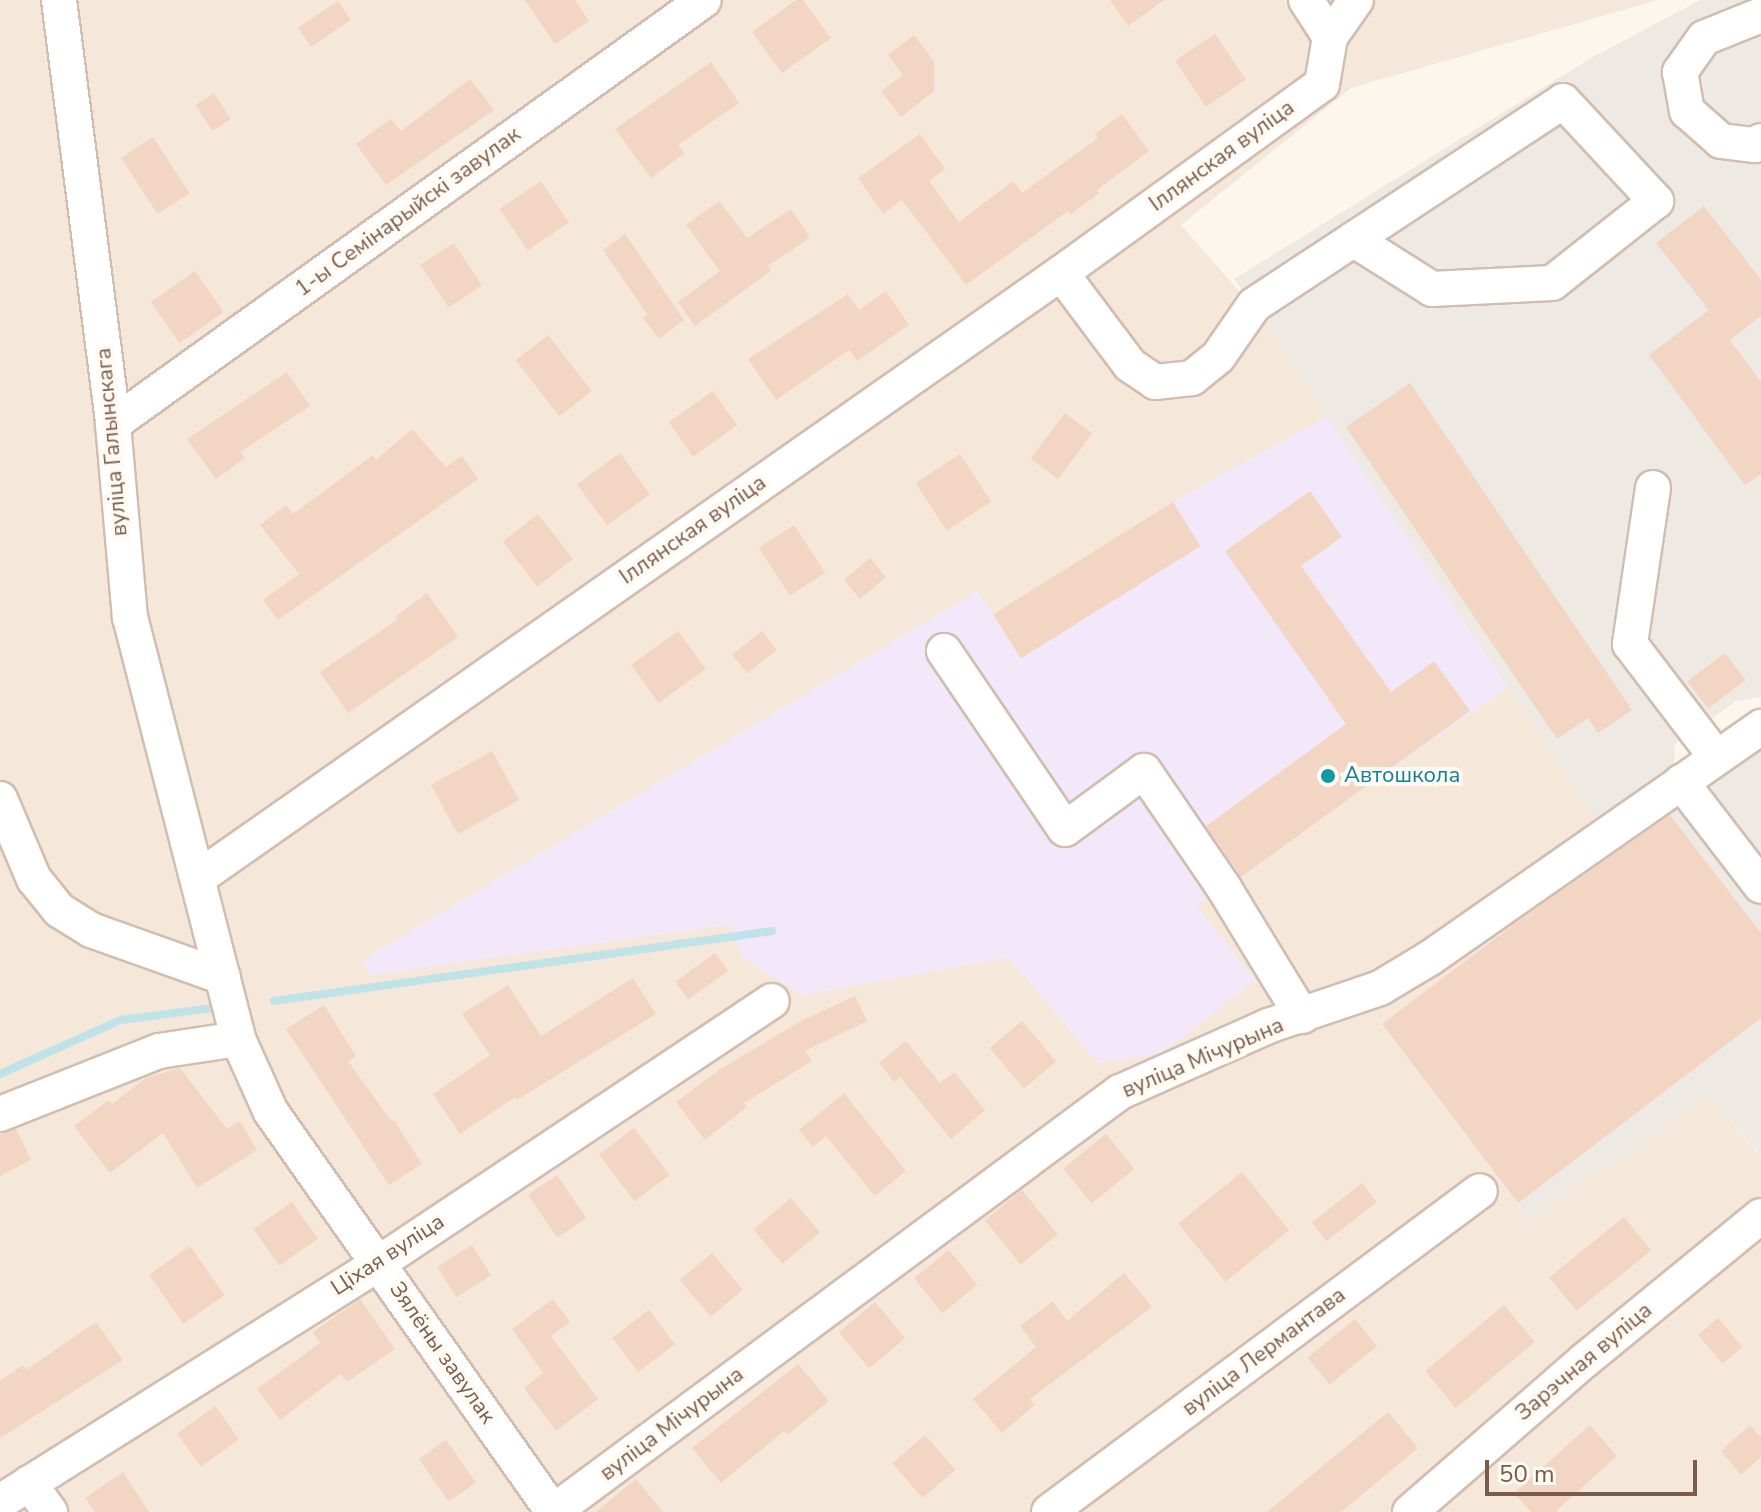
<!DOCTYPE html>
<html>
<head>
<meta charset="utf-8">
<style>
  body { margin:0 }
  #map { position:relative; width:1761px; height:1512px; overflow:hidden; background:#fdf6ec; font-family:"Nunito Sans",sans-serif }
  div>[style] { position:absolute }
  [style*='--x'] { left:calc(var(--x)*1px); top:calc(var(--y)*1px); width:calc(var(--w)*1px); rotate:calc(var(--a)*1deg) }
  .residential>* { inset:0; background:#f5e8da }
  .industrial>* { inset:0; background:#efe9e4 }
  .education>* { inset:0; background:#f3e8fa }
  .stream>* { height:8px; margin:-4px; padding:0 4px; transform-origin:4px; border-radius:4px; background:#bfe3e8 }
  .building>* { inset:0; background:#f3d5c3; transform-origin:0 0 }
  .roads { filter:drop-shadow(2px 0 #d1beb0) drop-shadow(-2px 0 #d1beb0) drop-shadow(0 2px #d1beb0) drop-shadow(0 -2px #d1beb0) }
  .minor>* { height:34px; margin:-17px; padding:0 17px; transform-origin:17px; border-radius:17px; background:#fff }
  .dots>* { width:22px; height:22px; translate:-50% -50%; box-sizing:border-box; border:4px solid #fffaf3; border-radius:50% }
  span { translate:-50% -50%; white-space:nowrap; text-align:center; line-height:1.15; -webkit-text-stroke:8px #fffaf3; paint-order:stroke }
  .street-label { font-size:22px; color:#7a5c4d }
  .culture-label { font-size:22px; color:#0d838f }
  .left { translate:0 -50%; text-align:left }
  .scale { position:absolute; left:1485px; top:1460px; width:212px; height:36px; box-sizing:border-box; border:4px solid #7a5c4d; border-top:0; padding-left:10px; font-size:24px; line-height:28px; white-space:nowrap; color:#7a5c4d; -webkit-text-stroke:6px #fffaf3; paint-order:stroke }
</style>
</head>
<body>
<div id="map">
  <div class="residential">
    <div style="clip-path:polygon(0 0,1658px 0,1351px 88px,1181px 225px,1268px 324px,1596px 818px,1665px 808px,1382px 1025px,1533px 1223px,1588px 1177px,1635px 1153px,1708px 1095px,1761px 1157px,1761px 1512px,0 1512px)"></div>
  </div>
  <div class="industrial">
    <div style="clip-path:polygon(1700px 0,1761px 0,1761px 697px,1736px 701px,1675px 744px,1674px 765px,1596px 818px,1326px 417px,1268px 324px,1234px 279px,1591px 58px)"></div>
    <div style="clip-path:polygon(1761px 742px,1761px 1156px,1708px 1095px,1635px 1153px,1588px 1177px,1533px 1223px,1382px 1024px,1665px 808px)"></div>
  </div>
  <div class="education">
    <div style="clip-path:polygon(1326px 417px,1508px 687px,1196px 906px,1256px 980px,1160px 1054px,1097px 1063px,1009px 958px,802px 995px,743px 958px,729px 925px,371px 975px,362px 960px,977px 591px,995px 618px,1173px 502px)"></div>
  </div>
  <div class="stream">
    <div style="--x:274;--y:1001;--w:503;--a:-8"></div>
    <div style="--x:0;--y:1074;--w:133;--a:-24.1"></div>
    <div style="--x:121;--y:1020;--w:93;--a:-7.4"></div>
  </div>
  <div class="building">
    <div style="clip-path:polygon(525px 0,575px 0,589px 21px,555px 44px)"></div>
    <div style="clip-path:polygon(796px 0,803px 0,831px 38px,782px 73px,752px 32px)"></div>
    <div style="clip-path:polygon(1110px 0,1164px 0,1128px 26px)"></div>
    <div style="left:338px;top:1px;width:23px;height:48px;rotate:56deg"></div>
    <div style="left:1215px;top:34px;width:55px;height:48px;rotate:56deg"></div>
    <div style="clip-path:polygon(914px 35px,934px 61px,934px 91px,901px 117px,881px 91px,903px 75px,888px 55px)"></div>
    <div style="clip-path:polygon(711px 62px,739px 103px,678px 145px,685px 153px,651px 178px,615px 129px)"></div>
    <div style="clip-path:polygon(470px 79px,494px 110px,386px 185px,356px 144px,391px 119px,401px 131px)"></div>
    <div style="left:214px;top:93px;width:31px;height:22px;rotate:57deg"></div>
    <div style="clip-path:polygon(1122px 114px,1149px 151px,1097px 190px,1099px 193px,1070px 215px,1068px 211px,966px 285px,902px 200px,883px 214px,858px 178px,920px 134px,945px 169px,929px 181px,959px 222px,1013px 181px,1022px 193px,1098px 138px,1095px 134px)"></div>
    <div style="left:153px;top:137px;width:67px;height:38px;rotate:57deg"></div>
    <div style="left:541px;top:181px;width:50px;height:50px;rotate:56deg"></div>
    <div style="clip-path:polygon(719px 201px,747px 238px,791px 209px,810px 238px,768px 266px,771px 271px,695px 326px,678px 302px,720px 271px,686px 225px)"></div>
    <div style="clip-path:polygon(1704px 206px,1761px 280px,1761px 316px,1730px 340px,1761px 382px,1761px 474px,1745px 485px,1649px 355px,1709px 310px,1656px 243px)"></div>
    <div style="clip-path:polygon(625px 234px,684px 320px,659px 339px,643px 318px,647px 314px,603px 250px)"></div>
    <div style="left:454px;top:243px;width:51px;height:40px;rotate:57deg"></div>
    <div style="left:195px;top:271px;width:50px;height:54px;rotate:55deg"></div>
    <div style="clip-path:polygon(886px 291px,909px 325px,857px 361px,849px 350px,776px 400px,748px 359px,848px 294px,859px 310px)"></div>
    <div style="left:548px;top:335px;width:71px;height:41px;rotate:52deg"></div>
    <div style="clip-path:polygon(287px 372px,310px 406px,240px 452px,245px 458px,216px 479px,187px 439px)"></div>
    <div style="clip-path:polygon(1410px 383px,1632px 710px,1598px 733px,1588px 718px,1557px 739px,1346px 427px)"></div>
    <div style="left:713px;top:391px;width:42px;height:54px;rotate:55deg"></div>
    <div style="left:1065px;top:413px;width:34px;height:57px;rotate:37deg"></div>
    <div style="clip-path:polygon(412px 429px,446px 467px,462px 456px,478px 479px,278px 620px,263px 600px,299px 574px,260px 525px,286px 505px,293px 514px,373px 455px,376px 460px)"></div>
    <div style="left:620px;top:453px;width:51px;height:53px;rotate:54deg"></div>
    <div style="left:960px;top:454px;width:57px;height:53px;rotate:57deg"></div>
    <div style="clip-path:polygon(1310px 491px,1342px 537px,1301px 566px,1391px 692px,1434px 661px,1470px 711px,1241px 877px,1206px 826px,1346px 724px,1225px 551px)"></div>
    <div style="left:1173px;top:502px;width:52px;height:212px;rotate:58deg"></div>
    <div style="left:538px;top:514px;width:57px;height:45px;rotate:52deg"></div>
    <div style="left:794px;top:525px;width:57px;height:42px;rotate:57deg"></div>
    <div style="left:870px;top:558px;width:25px;height:34px;rotate:50deg"></div>
    <div style="clip-path:polygon(427px 593px,458px 637px,348px 713px,320px 672px,397px 620px,395px 617px)"></div>
    <div style="left:678px;top:631px;width:47px;height:58px;rotate:54deg"></div>
    <div style="left:762px;top:631px;width:24px;height:38px;rotate:52deg"></div>
    <div style="left:1725px;top:653px;width:34px;height:47px;rotate:53deg"></div>
    <div style="left:492px;top:751px;width:56px;height:70px;rotate:61deg"></div>
    <div style="clip-path:polygon(1670px 815px,1761px 933px,1761px 1018px,1518px 1203px,1382px 1024px,1513px 925px)"></div>
    <div style="left:715px;top:953px;width:22px;height:49px;rotate:54deg"></div>
    <div style="clip-path:polygon(633px 978px,656px 1014px,517px 1100px,515px 1097px,460px 1134px,433px 1094px,490px 1055px,462px 1014px,508px 985px,541px 1036px)"></div>
    <div style="clip-path:polygon(855px 996px,867px 1021px,805px 1051px,812px 1061px,744px 1103px,747px 1107px,705px 1140px,676px 1102px,719px 1070px,801px 1021px)"></div>
    <div style="clip-path:polygon(324px 1005px,356px 1056px,348px 1061px,392px 1122px,394px 1120px,422px 1164px,389px 1185px,286px 1029px)"></div>
    <div style="left:1022px;top:1021px;width:53px;height:42px;rotate:50deg"></div>
    <div style="clip-path:polygon(906px 1041px,940px 1083px,954px 1072px,985px 1110px,951px 1139px,900px 1077px,894px 1082px,879px 1063px)"></div>
    <div style="clip-path:polygon(180px 1068px,227px 1129px,240px 1121px,257px 1150px,197px 1188px,163px 1133px,110px 1173px,74px 1126px,109px 1100px,112px 1104px,146px 1078px)"></div>
    <div style="clip-path:polygon(844px 1093px,906px 1171px,875px 1196px,826px 1136px,813px 1147px,799px 1130px)"></div>
    <div style="left:634px;top:1128px;width:59px;height:44px;rotate:53deg"></div>
    <div style="clip-path:polygon(16px 1129px,31px 1160px,0 1176px,0 1134px)"></div>
    <div style="left:1106px;top:1134px;width:45px;height:55px;rotate:51deg"></div>
    <div style="left:1242px;top:1172px;width:75px;height:82px;rotate:51deg"></div>
    <div style="left:557px;top:1175px;width:52px;height:35px;rotate:56deg"></div>
    <div style="left:1362px;top:1183px;width:24px;height:64px;rotate:52deg"></div>
    <div style="left:1022px;top:1190px;width:57px;height:48px;rotate:51deg"></div>
    <div style="left:791px;top:1198px;width:45px;height:49px;rotate:50deg"></div>
    <div style="left:292px;top:1202px;width:45px;height:47px;rotate:55deg"></div>
    <div style="left:1624px;top:1217px;width:43px;height:96px;rotate:51deg"></div>
    <div style="left:472px;top:1245px;width:36px;height:41px;rotate:58deg"></div>
    <div style="left:190px;top:1246px;width:60px;height:50px;rotate:55deg"></div>
    <div style="left:949px;top:1250px;width:45px;height:45px;rotate:51deg"></div>
    <div style="left:712px;top:1253px;width:48px;height:42px;rotate:50deg"></div>
    <div style="clip-path:polygon(1124px 1273px,1152px 1307px,1030px 1399px,1035px 1405px,1002px 1433px,973px 1399px,1036px 1347px,1020px 1326px,1053px 1301px,1067px 1321px)"></div>
    <div style="clip-path:polygon(360px 1299px,395px 1349px,347px 1382px,341px 1374px,280px 1420px,257px 1389px,320px 1343px,313px 1332px)"></div>
    <div style="clip-path:polygon(553px 1299px,570px 1322px,551px 1336px,598px 1399px,556px 1431px,524px 1388px,543px 1373px,512px 1329px)"></div>
    <div style="left:875px;top:1302px;width:47px;height:47px;rotate:50deg"></div>
    <div style="left:1504px;top:1305px;width:48px;height:103px;rotate:50deg"></div>
    <div style="left:649px;top:1310px;width:43px;height:46px;rotate:53deg"></div>
    <div style="left:1718px;top:1318px;width:38px;height:26px;rotate:50deg"></div>
    <div style="left:1355px;top:1319px;width:35px;height:61px;rotate:51deg"></div>
    <div style="clip-path:polygon(96px 1322px,123px 1360px,0 1438px,0 1381px,23px 1365px,26px 1370px)"></div>
    <div style="clip-path:polygon(798px 1364px,829px 1401px,787px 1435px,784px 1431px,721px 1483px,692px 1448px)"></div>
    <div style="left:215px;top:1406px;width:41px;height:47px;rotate:54deg"></div>
    <div style="clip-path:polygon(1388px 1412px,1418px 1448px,1341px 1512px,1267px 1512px)"></div>
    <div style="clip-path:polygon(1590px 1425px,1617px 1456px,1555px 1512px,1531px 1512px,1514px 1493px)"></div>
    <div style="clip-path:polygon(1750px 1425px,1761px 1437px,1761px 1457px,1741px 1475px,1721px 1451px)"></div>
    <div style="left:925px;top:1435px;width:46px;height:43px;rotate:49deg"></div>
    <div style="left:446px;top:1440px;width:52px;height:33px;rotate:55deg"></div>
    <div style="clip-path:polygon(123px 1472px,149px 1512px,95px 1512px,85px 1498px)"></div>
    <div style="clip-path:polygon(636px 1479px,663px 1512px,596px 1512px)"></div>
  </div>
  <div class="roads">
    <div class="minor">
      <div style="--x:59;--y:0;--w:427;--a:82.7"></div>
      <div style="--x:113;--y:424;--w:194;--a:85"></div>
      <div style="--x:130;--y:617;--w:436;--a:75.6"></div>
      <div style="--x:238;--y:1039;--w:80;--a:65.7"></div>
      <div style="--x:271;--y:1112;--w:489;--a:54.8"></div>
      <div style="--x:1761;--y:15;--w:61;--a:158"></div>
      <div style="--x:1704;--y:38;--w:42;--a:125.2"></div>
      <div style="--x:1680;--y:72;--w:40;--a:80"></div>
      <div style="--x:1687;--y:111;--w:45;--a:41.4"></div>
      <div style="--x:1721;--y:141;--w:34;--a:7"></div>
      <div style="--x:1755;--y:145;--w:7;--a:-34"></div>
      <div style="--x:1330;--y:37;--w:45;--a:-54.9"></div>
      <div style="--x:1061;--y:273;--w:115;--a:53.1"></div>
      <div style="--x:1130;--y:365;--w:30;--a:34"></div>
      <div style="--x:1155;--y:382;--w:37;--a:-6"></div>
      <div style="--x:1192;--y:378;--w:33;--a:-39"></div>
      <div style="--x:1218;--y:357;--w:63;--a:-55.3"></div>
      <div style="--x:1254;--y:305;--w:370;--a:-33.4"></div>
      <div style="--x:1563;--y:101;--w:137;--a:47.1"></div>
      <div style="--x:1656;--y:201;--w:132;--a:141.7"></div>
      <div style="--x:1552;--y:283;--w:120;--a:177.1"></div>
      <div style="--x:1432;--y:289;--w:93;--a:-147.7"></div>
      <div style="--x:113;--y:424;--w:727;--a:-35.66"></div>
      <div style="--x:1653;--y:488;--w:158;--a:98.4"></div>
      <div style="--x:1630;--y:644;--w:143;--a:52.7"></div>
      <div style="--x:944;--y:651;--w:215;--a:55.8"></div>
      <div style="--x:1065;--y:829;--w:98;--a:-36.3"></div>
      <div style="--x:1144;--y:771;--w:142;--a:55.6"></div>
      <div style="--x:1224;--y:888;--w:150;--a:58.6"></div>
      <div style="--x:1681;--y:782;--w:131;--a:52.4"></div>
      <div style="--x:0;--y:799;--w:87;--a:67"></div>
      <div style="--x:34;--y:879;--w:40;--a:51"></div>
      <div style="--x:59;--y:910;--w:38;--a:32"></div>
      <div style="--x:91;--y:930;--w:140;--a:19.6"></div>
      <div style="--x:198;--y:878;--w:1054;--a:-35.03"></div>
      <div style="--x:1061;--y:273;--w:322;--a:-35.9"></div>
      <div style="--x:1322;--y:84;--w:48;--a:-80.3"></div>
      <div style="--x:1330;--y:37;--w:44;--a:-123"></div>
      <div style="--x:0;--y:1114;--w:171;--a:-21.6"></div>
      <div style="--x:159;--y:1051;--w:80;--a:-8.6"></div>
      <div style="--x:29;--y:1483;--w:36;--a:54"></div>
      <div style="--x:0;--y:1502;--w:448;--a:-32.2"></div>
      <div style="--x:379;--y:1263;--w:472;--a:-33.7"></div>
      <div style="--x:553;--y:1512;--w:706;--a:-36.53"></div>
      <div style="--x:1120;--y:1092;--w:162;--a:-24"></div>
      <div style="--x:1268;--y:1026;--w:118;--a:-18.7"></div>
      <div style="--x:1380;--y:988;--w:58;--a:-31"></div>
      <div style="--x:1430;--y:958;--w:404;--a:-34.9"></div>
      <div style="--x:1049;--y:1512;--w:537;--a:-36.68"></div>
      <div style="--x:1410;--y:1512;--w:232;--a:-41"></div>
      <div style="--x:1585;--y:1360;--w:227;--a:-39.3"></div>
    </div>
  </div>
  <div class="dots">
    <div style="left:1328px;top:776px;background:#0f9aa8"></div>
  </div>
  <div class="street-label">
    <span style="left:1222px;top:156px;rotate:-36deg">Іллянская вуліца</span>
    <span style="left:408px;top:212px;rotate:-36deg">1-ы Семінарыйскі завулак</span>
    <span style="left:112px;top:442px;rotate:-95deg">вуліца Галынскага</span>
    <span style="left:693px;top:530px;rotate:-35deg">Іллянская вуліца</span>
    <span style="left:1203px;top:1058px;rotate:-23deg">вуліца Мічурына</span>
    <span style="left:388px;top:1255px;rotate:-33deg">Ціхая вуліца</span>
    <span style="left:1264px;top:1352px;rotate:-37deg">вуліца Лермантава</span>
    <span style="left:442px;top:1353px;rotate:55deg">Зялёны завулак</span>
    <span style="left:1584px;top:1362px;rotate:-40deg">Зарэчная вуліца</span>
    <span style="left:672px;top:1424px;rotate:-37deg">вуліца Мічурына</span>
  </div>
  <div class="culture-label">
    <span class="left" style="left:1344px;top:776px">Автошкола</span>
  </div>
  <div class="scale">50 m</div>
</div>
</body>
</html>
